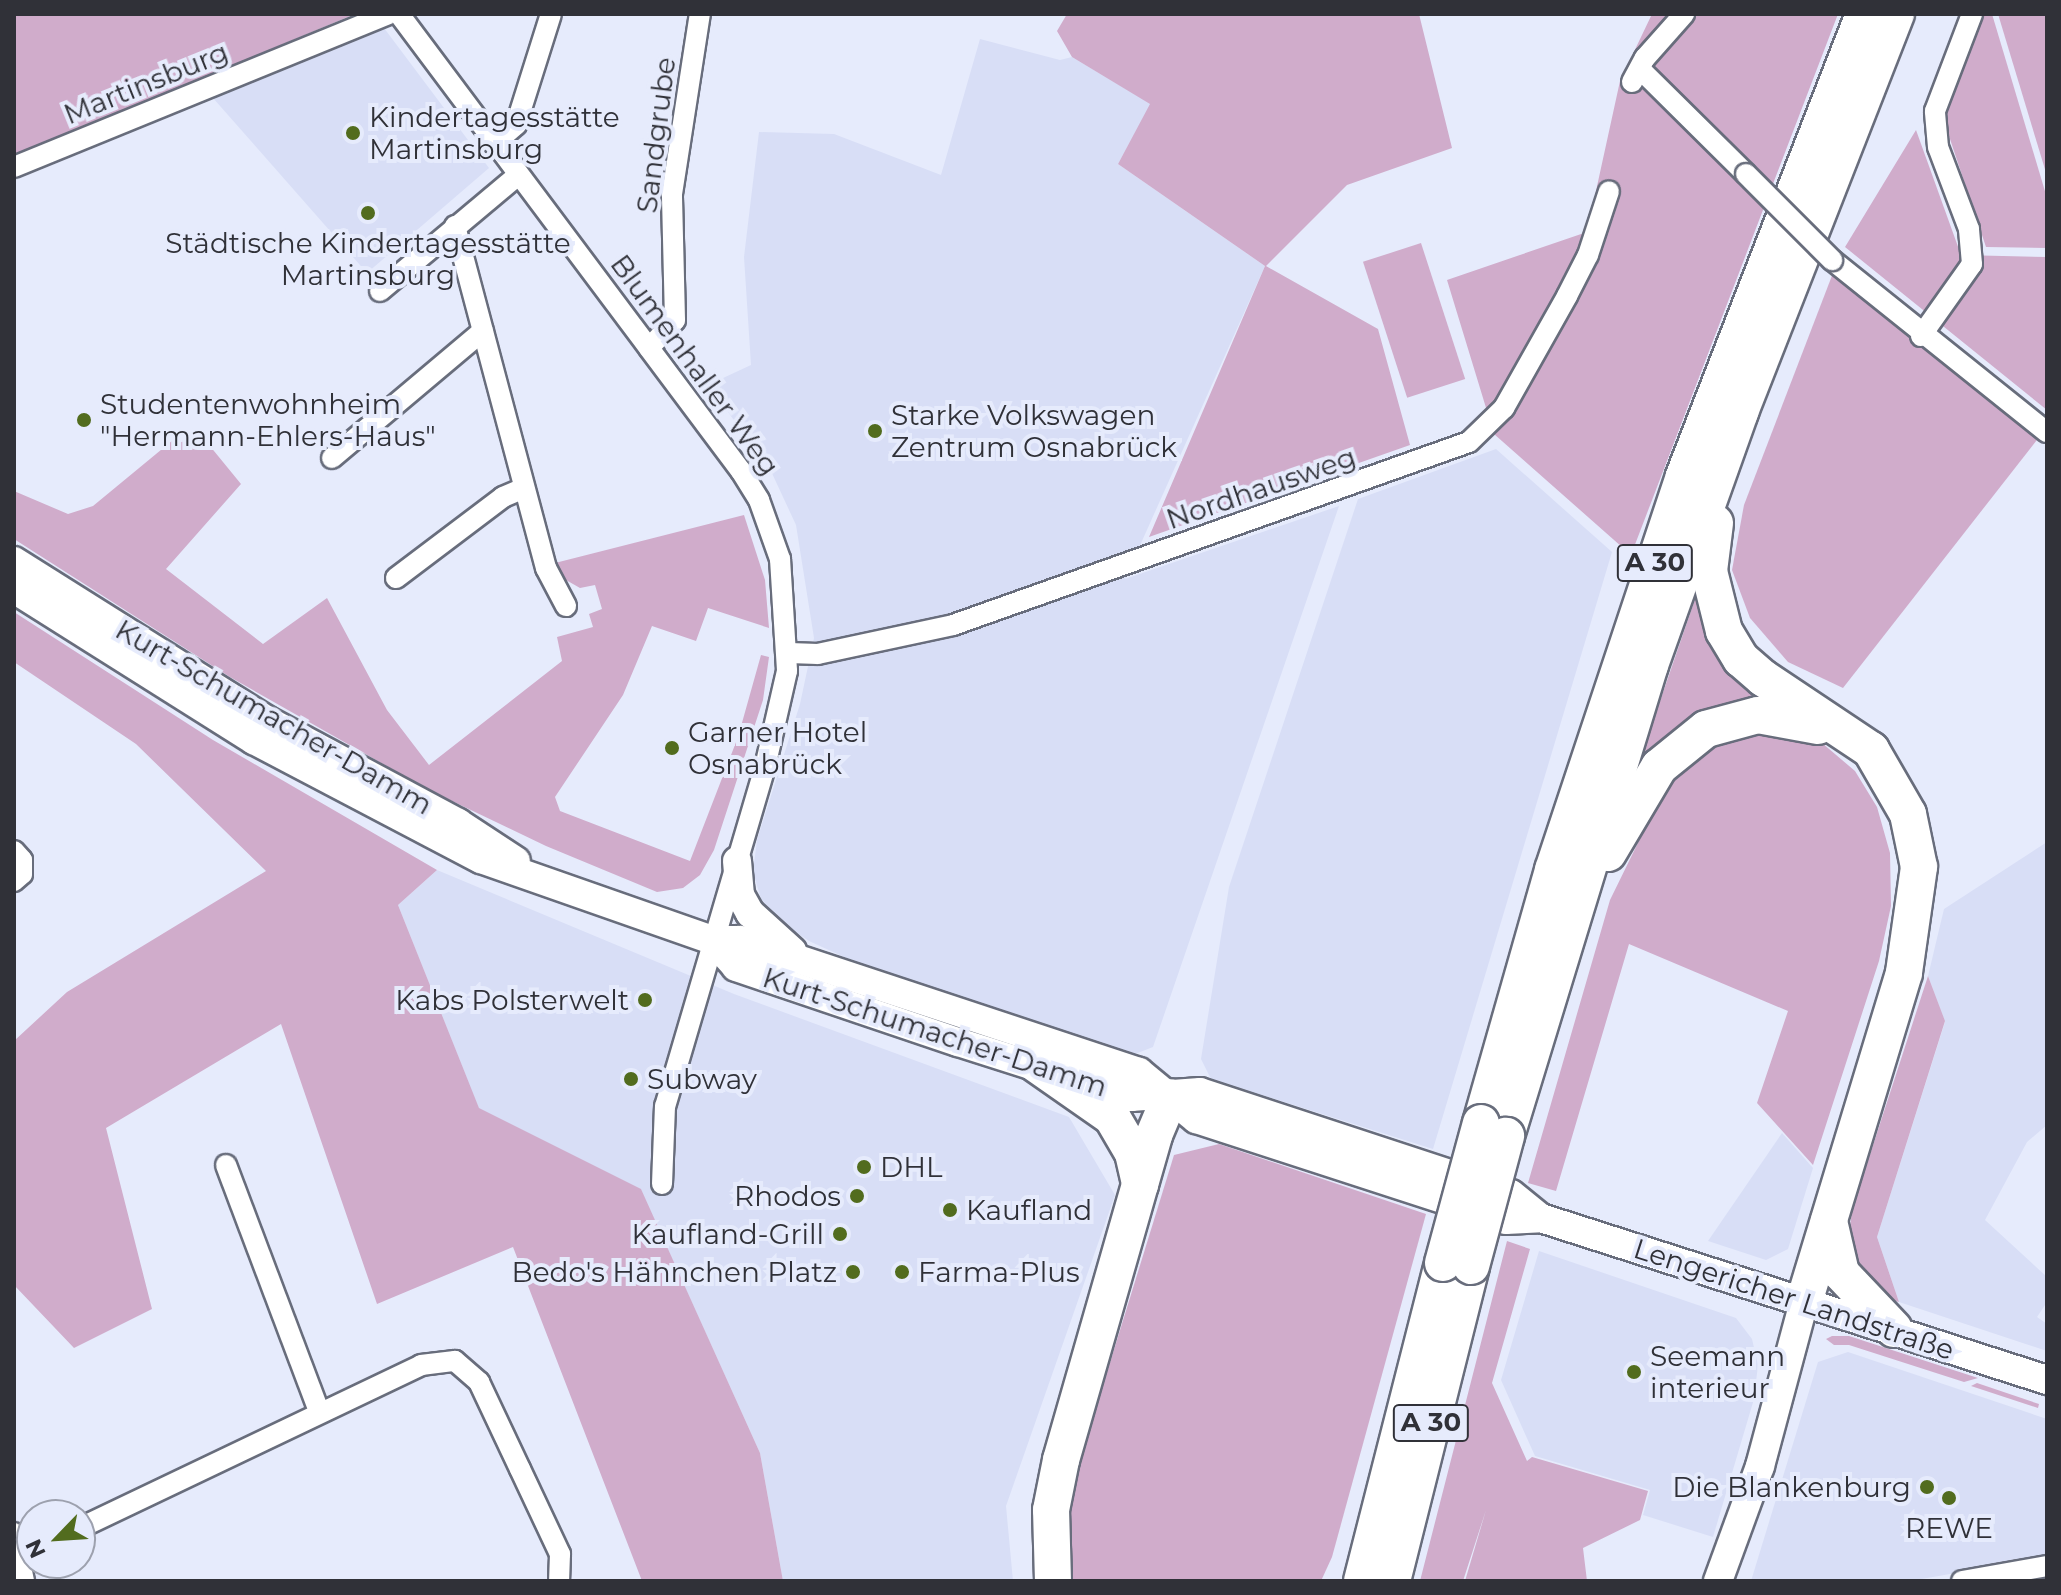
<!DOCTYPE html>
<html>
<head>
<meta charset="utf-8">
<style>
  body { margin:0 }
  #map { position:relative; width:2061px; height:1595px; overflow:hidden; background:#e6ebfc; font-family:Montserrat,sans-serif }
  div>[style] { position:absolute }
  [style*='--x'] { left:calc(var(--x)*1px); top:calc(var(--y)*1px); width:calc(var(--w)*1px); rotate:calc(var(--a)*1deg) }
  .built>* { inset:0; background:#d8def6 }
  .green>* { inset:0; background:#d0accb; transform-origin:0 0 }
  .roads { filter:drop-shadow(2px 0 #686d7c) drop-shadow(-2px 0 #686d7c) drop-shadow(0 2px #686d7c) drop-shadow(0 -2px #686d7c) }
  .street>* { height:20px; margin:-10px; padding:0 10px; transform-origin:10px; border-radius:10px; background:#fff }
  .secondary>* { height:28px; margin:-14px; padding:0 14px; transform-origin:14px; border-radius:14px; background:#fff }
  .highway>* { height:36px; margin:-18px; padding:0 18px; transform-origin:18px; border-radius:18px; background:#fff }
  .bridges { filter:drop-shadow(2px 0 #686d7c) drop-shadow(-2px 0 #686d7c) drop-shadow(0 2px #686d7c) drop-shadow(0 -2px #686d7c) }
  .street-bridge>* { height:20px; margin:-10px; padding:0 10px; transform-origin:10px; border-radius:10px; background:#fff }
  .highway-bridge>* { height:36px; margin:-18px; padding:0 18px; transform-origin:18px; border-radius:18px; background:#fff }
  .dots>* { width:22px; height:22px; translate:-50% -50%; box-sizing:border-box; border:4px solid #e6ebfc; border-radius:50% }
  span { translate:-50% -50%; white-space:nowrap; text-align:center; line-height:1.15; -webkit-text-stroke:8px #e6ebfc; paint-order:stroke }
  .shield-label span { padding:2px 6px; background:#e6ebfc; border:2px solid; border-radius:6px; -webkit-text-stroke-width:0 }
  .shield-label { font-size:26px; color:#303138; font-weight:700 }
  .street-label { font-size:28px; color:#303138 }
  .poi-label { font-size:28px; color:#303138 }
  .left { translate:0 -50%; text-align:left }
  .right { translate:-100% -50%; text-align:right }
  .frame { position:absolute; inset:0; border:16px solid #303138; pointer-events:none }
  .north { position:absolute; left:16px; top:1499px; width:80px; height:80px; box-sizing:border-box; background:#e6ebfc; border:2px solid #9da1ae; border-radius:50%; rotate:245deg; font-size:22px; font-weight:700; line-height:32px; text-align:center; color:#303138 }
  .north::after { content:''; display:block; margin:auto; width:28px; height:36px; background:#526c1e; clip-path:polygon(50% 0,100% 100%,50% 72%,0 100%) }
</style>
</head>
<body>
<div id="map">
  <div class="built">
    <div style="clip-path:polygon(384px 28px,489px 168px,367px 273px,213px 98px)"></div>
    <div style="clip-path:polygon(980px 39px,1060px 60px,1072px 57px,1151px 104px,1118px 164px,1265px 266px,1125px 579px,1339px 506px,1153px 1047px,1135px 1054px,855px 962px,809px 941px,775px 918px,761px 899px,753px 872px,757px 840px,800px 704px,814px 638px,796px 525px,770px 469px,708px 385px,751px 365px,744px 257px,759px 132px,834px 134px,941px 175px)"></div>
    <div style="clip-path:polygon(1496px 449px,1612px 552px,1433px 1149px,1211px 1079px,1201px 1059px,1229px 887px,1358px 499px)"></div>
    <div style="clip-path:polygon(2047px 842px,2047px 1125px,2027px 1142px,1985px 1220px,2047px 1277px,2047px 1302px,2037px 1317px,2047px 1324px,2047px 1351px,1899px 1302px,1877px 1237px,1945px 1022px,1928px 976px,1944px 909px)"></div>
    <div style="clip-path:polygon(437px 870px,734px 994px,1069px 1117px,1115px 1195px,1006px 1506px,1013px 1581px,783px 1581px,760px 1453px,641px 1190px,479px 1109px,398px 905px)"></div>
    <div style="clip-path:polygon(1782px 1133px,1813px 1168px,1788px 1249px,1766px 1260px,1708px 1241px)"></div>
    <div style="clip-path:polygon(1539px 1251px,1736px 1318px,1752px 1339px,1758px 1365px,1754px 1399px,1713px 1537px,1643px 1515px,1650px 1490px,1535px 1456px,1501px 1380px)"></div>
    <div style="clip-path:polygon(1848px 1352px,2047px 1419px,2047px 1557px,1910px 1581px,1751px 1581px,1818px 1362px)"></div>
  </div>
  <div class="green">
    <div style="clip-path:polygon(14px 14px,355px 14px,14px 157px)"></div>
    <div style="clip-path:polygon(1067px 14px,1419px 14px,1452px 148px,1347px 185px,1266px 266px,1378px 329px,1410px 445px,1149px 537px,1265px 266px,1118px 164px,1150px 104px,1072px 57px,1057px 31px)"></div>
    <div style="clip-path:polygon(1652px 14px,1838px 14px,1631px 555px,1494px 434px,1447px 280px,1587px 232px,1620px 81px)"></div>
    <div style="clip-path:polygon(1981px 14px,1992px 14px,2047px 198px,2047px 248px,1986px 247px,1944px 121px)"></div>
    <div style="clip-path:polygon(1998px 14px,2047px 14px,2047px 176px)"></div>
    <div style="clip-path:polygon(1916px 130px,1961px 255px,2047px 257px,2047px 410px,1845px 247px)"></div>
    <div style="left:1421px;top:243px;width:143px;height:61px;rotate:72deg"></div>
    <div style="clip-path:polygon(1833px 273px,2040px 436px,1843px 688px,1788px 662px,1750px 618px,1732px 570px,1744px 505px)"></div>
    <div style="clip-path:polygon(196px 429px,241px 484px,166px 569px,263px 644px,327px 598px,387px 710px,429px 765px,562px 661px,557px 637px,593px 627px,589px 614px,602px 609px,595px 585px,580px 588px,559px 576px,555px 563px,744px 515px,765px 580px,769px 628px,708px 608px,696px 641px,652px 626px,623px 695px,555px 797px,560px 811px,690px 861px,738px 737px,761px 655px,769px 657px,763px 700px,714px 850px,700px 875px,683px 888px,657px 892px,546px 846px,427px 789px,230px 677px,14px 539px,14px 491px,68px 514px,93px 506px,173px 440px,179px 444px)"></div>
    <div style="clip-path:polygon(1701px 582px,1794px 710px,1748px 708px,1627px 797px)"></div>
    <div style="clip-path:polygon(14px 612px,213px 740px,437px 870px,398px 905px,479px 1108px,641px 1189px,760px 1453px,783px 1581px,642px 1581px,513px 1247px,377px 1304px,281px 1024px,106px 1128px,152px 1309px,74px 1348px,14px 1285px,14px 1041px,67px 992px,266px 871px,136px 744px,14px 662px)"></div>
    <div style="clip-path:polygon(1780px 730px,1822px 743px,1855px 771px,1877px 807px,1890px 853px,1891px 906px,1879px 961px,1813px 1165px,1757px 1103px,1788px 1011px,1629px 944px,1556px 1191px,1528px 1183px,1610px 900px,1658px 802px,1681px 769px,1705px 748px,1736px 734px)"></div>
    <div style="clip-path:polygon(1928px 976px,1945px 1021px,1877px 1237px,1899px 1302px,1881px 1297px,1853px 1265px,1849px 1235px,1852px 1210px)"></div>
    <div style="clip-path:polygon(1219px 1144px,1426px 1214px,1332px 1557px,1321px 1581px,1071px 1581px,1069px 1515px,1084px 1447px,1174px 1155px)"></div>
    <div style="clip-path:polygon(1507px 1241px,1530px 1249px,1492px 1383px,1527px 1461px,1532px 1457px,1648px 1491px,1640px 1520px,1583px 1548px,1587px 1581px,1465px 1581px,1486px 1510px,1463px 1581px,1420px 1581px)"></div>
    <div style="clip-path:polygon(1832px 1336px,1849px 1336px,1978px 1378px,1964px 1382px,1849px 1345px,1834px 1345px,1826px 1339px)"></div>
    <div style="clip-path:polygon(1977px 1383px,2039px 1404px,2038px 1408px,1971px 1386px)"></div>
  </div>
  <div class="roads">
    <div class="street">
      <div style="--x:399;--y:14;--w:571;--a:53.19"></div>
      <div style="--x:741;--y:471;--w:34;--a:58"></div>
      <div style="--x:759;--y:500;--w:63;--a:70.4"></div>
      <div style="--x:780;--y:559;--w:112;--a:86.4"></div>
      <div style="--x:787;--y:671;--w:98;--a:102.9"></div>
      <div style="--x:765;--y:767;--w:353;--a:106.4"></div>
      <div style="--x:665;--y:1106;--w:78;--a:92.2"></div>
      <div style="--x:1642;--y:71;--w:146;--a:44.7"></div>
      <div style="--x:1632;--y:82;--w:27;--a:-62"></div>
      <div style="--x:1645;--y:58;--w:59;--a:-48.4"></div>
      <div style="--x:494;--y:144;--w:29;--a:-41"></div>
      <div style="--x:516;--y:125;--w:116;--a:-72.5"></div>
      <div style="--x:14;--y:167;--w:404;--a:-22.2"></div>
      <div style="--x:455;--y:226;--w:354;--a:75.1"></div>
      <div style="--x:546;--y:568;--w:43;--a:62.2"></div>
      <div style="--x:1832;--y:260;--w:275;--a:38.7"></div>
      <div style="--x:380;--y:291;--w:180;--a:-40"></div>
      <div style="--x:1921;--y:336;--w:88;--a:-54.7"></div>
      <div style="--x:1972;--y:264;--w:35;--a:-95"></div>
      <div style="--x:1969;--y:229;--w:88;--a:-110.7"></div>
      <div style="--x:1938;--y:147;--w:36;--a:-95"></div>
      <div style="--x:1935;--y:111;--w:104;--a:-69.1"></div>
      <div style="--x:649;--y:348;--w:38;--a:-47"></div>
      <div style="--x:675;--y:320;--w:126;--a:-91.4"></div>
      <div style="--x:672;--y:194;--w:182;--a:-81.2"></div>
      <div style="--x:332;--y:458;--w:197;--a:-40.1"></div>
      <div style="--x:396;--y:578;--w:134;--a:-37.1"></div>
      <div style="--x:503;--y:497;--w:23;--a:-23"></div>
      <div style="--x:789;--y:653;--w:29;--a:2"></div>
      <div style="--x:818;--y:654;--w:138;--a:-12.1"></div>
      <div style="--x:953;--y:625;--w:547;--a:-19.53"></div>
      <div style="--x:1469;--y:442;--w:49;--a:-44.2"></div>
      <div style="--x:1504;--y:408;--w:129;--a:-60.6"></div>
      <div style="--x:1567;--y:296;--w:46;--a:-62.9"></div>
      <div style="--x:1588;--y:255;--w:67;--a:-71.8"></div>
      <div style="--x:14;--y:851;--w:12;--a:48"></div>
      <div style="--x:22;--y:860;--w:14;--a:90"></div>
      <div style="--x:22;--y:874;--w:11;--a:139"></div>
      <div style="--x:226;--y:1165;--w:263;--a:69.3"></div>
      <div style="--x:80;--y:1528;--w:378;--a:-25.5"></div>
      <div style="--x:421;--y:1365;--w:34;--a:-7"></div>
      <div style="--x:455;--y:1361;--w:32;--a:41"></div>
      <div style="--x:479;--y:1382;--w:96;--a:64.8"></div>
      <div style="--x:520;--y:1469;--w:94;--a:64.8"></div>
      <div style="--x:560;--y:1554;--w:27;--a:92"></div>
      <div style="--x:14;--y:1533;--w:49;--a:78.2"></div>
      <div style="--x:1962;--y:1581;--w:86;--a:-10"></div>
    </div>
    <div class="secondary">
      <div style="--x:14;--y:561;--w:300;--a:32.2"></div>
      <div style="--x:268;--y:721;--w:216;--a:28.2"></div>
      <div style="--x:458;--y:823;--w:69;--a:33.2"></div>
      <div style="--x:14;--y:589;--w:284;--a:32.2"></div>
      <div style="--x:254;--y:740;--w:256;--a:27.7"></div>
      <div style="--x:481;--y:859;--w:245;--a:19.3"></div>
      <div style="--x:712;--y:940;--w:28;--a:0"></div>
      <div style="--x:740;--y:940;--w:420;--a:18.3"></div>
      <div style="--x:1139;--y:1072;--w:74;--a:39.5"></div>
      <div style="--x:1196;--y:1119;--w:326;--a:18"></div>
      <div style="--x:1506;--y:1220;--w:35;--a:-3"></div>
      <div style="--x:737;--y:861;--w:34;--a:85"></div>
      <div style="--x:740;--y:895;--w:21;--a:61"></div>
      <div style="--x:750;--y:913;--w:57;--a:42.1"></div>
      <div style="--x:712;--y:940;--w:36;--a:48"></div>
      <div style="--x:736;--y:967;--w:234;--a:18.7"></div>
      <div style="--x:958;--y:1042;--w:182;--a:17.6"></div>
      <div style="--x:1131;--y:1097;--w:69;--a:-4.1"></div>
      <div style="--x:1200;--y:1092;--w:327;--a:18.2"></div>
      <div style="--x:1511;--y:1194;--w:38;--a:39"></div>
      <div style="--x:1541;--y:1218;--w:531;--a:17.75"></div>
      <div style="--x:1718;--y:1581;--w:122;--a:-69.9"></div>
      <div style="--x:1760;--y:1466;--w:170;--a:-75"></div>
    </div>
    <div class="highway">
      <div style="--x:1715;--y:523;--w:48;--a:97.1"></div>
      <div style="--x:1709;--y:571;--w:62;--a:76"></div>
      <div style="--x:1724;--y:631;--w:33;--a:59"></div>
      <div style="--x:1741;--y:659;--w:29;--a:41"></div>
      <div style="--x:1763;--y:678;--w:130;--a:33.7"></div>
      <div style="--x:1871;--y:750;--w:74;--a:60"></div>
      <div style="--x:1908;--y:814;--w:54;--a:78.3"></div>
      <div style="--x:1919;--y:867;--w:107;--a:98.1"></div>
      <div style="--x:1904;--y:973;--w:344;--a:106.9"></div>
      <div style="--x:1608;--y:853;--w:100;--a:-59.3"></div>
      <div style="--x:1659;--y:767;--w:60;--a:-39"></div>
      <div style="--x:1706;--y:729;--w:54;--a:-15.1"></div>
      <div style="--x:1758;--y:715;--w:61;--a:10.4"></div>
      <div style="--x:1036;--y:1064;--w:93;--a:34.9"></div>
      <div style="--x:1112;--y:1117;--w:42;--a:59.7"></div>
      <div style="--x:1133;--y:1153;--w:32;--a:77"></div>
      <div style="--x:1481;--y:1123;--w:263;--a:-74.1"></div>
      <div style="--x:1553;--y:870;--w:415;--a:-71.6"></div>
      <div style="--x:1684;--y:476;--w:496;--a:-68.7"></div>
      <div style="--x:1506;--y:1136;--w:493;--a:-73"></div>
      <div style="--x:1650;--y:665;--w:269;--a:-70.4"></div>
      <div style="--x:1740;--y:412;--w:427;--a:-68.6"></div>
      <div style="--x:1829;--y:1221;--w:53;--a:77"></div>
      <div style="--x:1841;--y:1273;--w:77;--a:46.6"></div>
      <div style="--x:1053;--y:1581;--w:71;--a:-91.6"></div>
      <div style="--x:1051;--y:1510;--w:51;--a:-78.7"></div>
      <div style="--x:1061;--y:1460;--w:338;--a:-74"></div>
      <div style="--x:1154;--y:1135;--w:41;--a:-67.2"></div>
      <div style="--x:1362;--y:1581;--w:328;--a:-75.7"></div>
      <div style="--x:1392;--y:1581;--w:325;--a:-75.9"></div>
    </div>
  </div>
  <div class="bridges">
    <div class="street-bridge">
      <div style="--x:1746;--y:174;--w:122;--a:45"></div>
    </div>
    <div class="highway-bridge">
      <div style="--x:1443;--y:1263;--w:145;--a:-74.8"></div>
      <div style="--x:1471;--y:1266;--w:135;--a:-74.9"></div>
    </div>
  </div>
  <div class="dots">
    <div style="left:353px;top:133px;background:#526c1e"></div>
    <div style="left:368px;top:213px;background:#526c1e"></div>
    <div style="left:84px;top:420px;background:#526c1e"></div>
    <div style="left:875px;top:431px;background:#526c1e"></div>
    <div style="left:672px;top:748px;background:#526c1e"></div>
    <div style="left:645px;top:1000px;background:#526c1e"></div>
    <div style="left:631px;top:1079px;background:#526c1e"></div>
    <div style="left:864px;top:1167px;background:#526c1e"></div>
    <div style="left:857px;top:1196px;background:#526c1e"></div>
    <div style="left:950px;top:1210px;background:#526c1e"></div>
    <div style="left:840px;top:1234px;background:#526c1e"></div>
    <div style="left:853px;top:1272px;background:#526c1e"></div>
    <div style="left:902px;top:1272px;background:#526c1e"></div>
    <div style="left:1634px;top:1372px;background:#526c1e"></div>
    <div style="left:1927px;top:1487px;background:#526c1e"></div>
    <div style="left:1949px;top:1498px;background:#526c1e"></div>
  </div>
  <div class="shield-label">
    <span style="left:1655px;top:563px">A 30</span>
    <span style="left:1431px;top:1423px">A 30</span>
  </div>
  <div class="street-label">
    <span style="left:146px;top:83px;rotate:-22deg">Martinsburg</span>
    <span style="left:656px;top:135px;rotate:-83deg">Sandgrube</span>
    <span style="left:695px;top:365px;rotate:54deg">Blumenhaller Weg</span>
    <span style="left:1261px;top:488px;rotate:-19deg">Nordhausweg</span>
    <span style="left:274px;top:717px;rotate:30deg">Kurt-Schumacher-Damm</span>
    <span style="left:935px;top:1032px;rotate:18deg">Kurt-Schumacher-Damm</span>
    <span style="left:1794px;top:1299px;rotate:18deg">Lengericher Landstraße</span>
  </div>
  <div class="poi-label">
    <span class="left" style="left:369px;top:133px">Kindertagesstätte<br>Martinsburg</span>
    <span style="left:368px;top:259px">Städtische Kindertagesstätte<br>Martinsburg</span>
    <span class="left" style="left:100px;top:420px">Studentenwohnheim<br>"Hermann-Ehlers-Haus"</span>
    <span class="left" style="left:891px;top:431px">Starke Volkswagen<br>Zentrum Osnabrück</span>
    <span class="left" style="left:688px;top:748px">Garner Hotel<br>Osnabrück</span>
    <span class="right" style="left:629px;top:1000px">Kabs Polsterwelt</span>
    <span class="left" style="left:647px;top:1079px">Subway</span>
    <span class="left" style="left:880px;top:1167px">DHL</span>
    <span class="right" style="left:841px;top:1196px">Rhodos</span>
    <span class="left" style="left:966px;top:1210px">Kaufland</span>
    <span class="right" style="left:824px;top:1234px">Kaufland-Grill</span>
    <span class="right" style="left:837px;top:1272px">Bedo's Hähnchen Platz</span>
    <span class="left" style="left:918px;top:1272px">Farma-Plus</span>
    <span class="left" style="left:1650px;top:1372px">Seemann<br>interieur</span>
    <span class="right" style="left:1911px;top:1487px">Die Blankenburg</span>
    <span style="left:1949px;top:1528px">REWE</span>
  </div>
  <div class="frame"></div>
  <div class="north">N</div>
</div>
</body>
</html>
